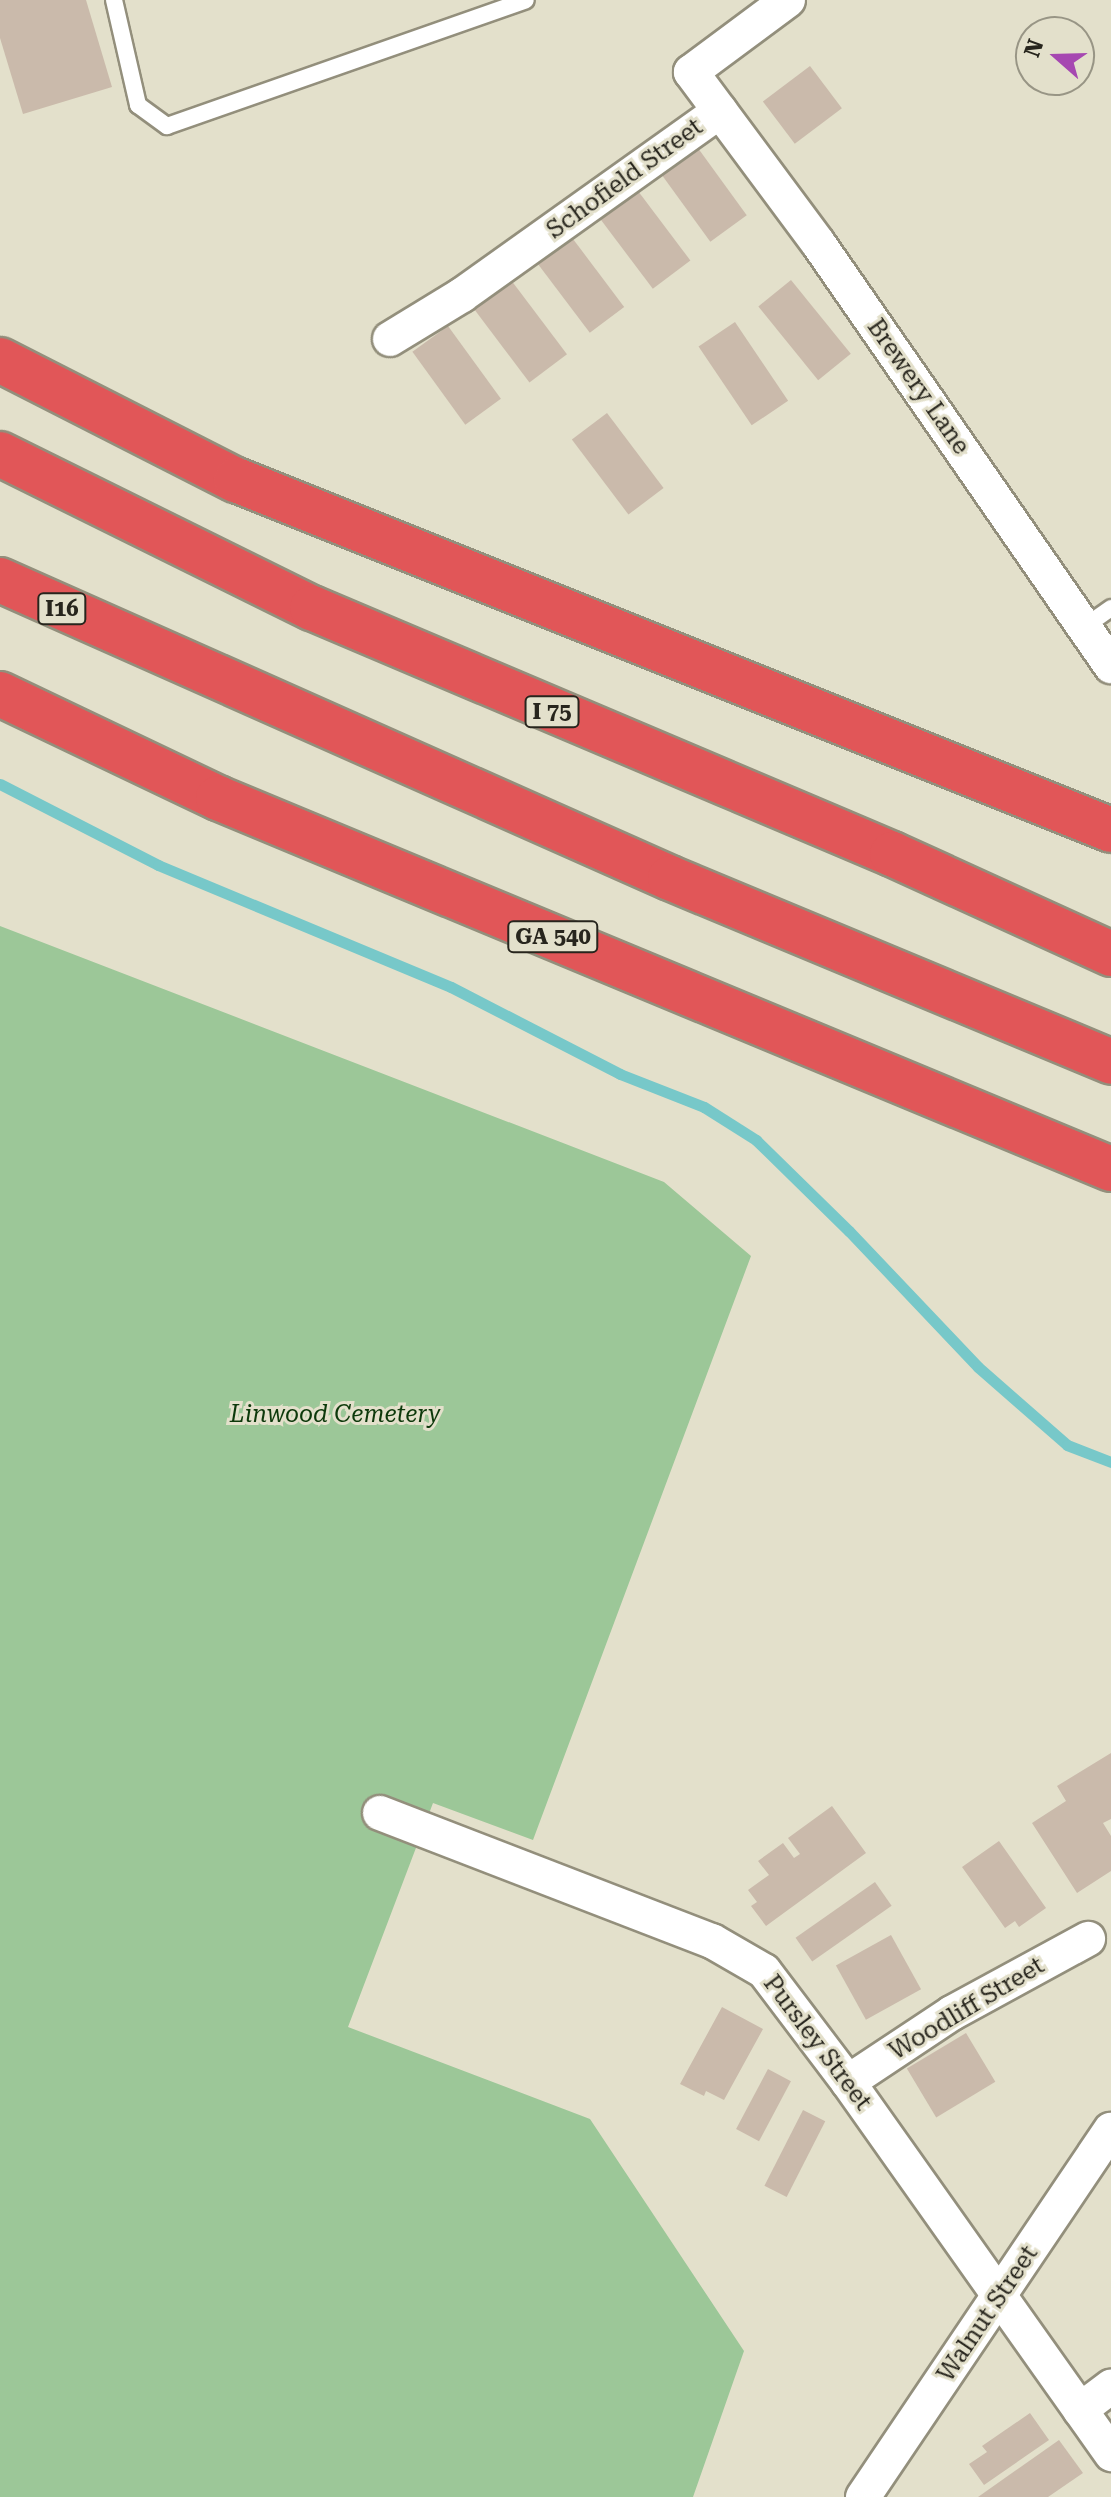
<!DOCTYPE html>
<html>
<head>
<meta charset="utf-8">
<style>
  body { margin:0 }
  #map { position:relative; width:1111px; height:2497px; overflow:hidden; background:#e3e0cb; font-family:"Roboto Serif",serif }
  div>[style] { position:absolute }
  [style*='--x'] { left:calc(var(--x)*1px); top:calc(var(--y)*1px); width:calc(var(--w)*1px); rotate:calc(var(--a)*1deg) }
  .green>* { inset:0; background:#9cc798 }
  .stream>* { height:11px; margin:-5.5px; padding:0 5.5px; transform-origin:5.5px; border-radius:5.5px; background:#77c8c9 }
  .building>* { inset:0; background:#cabaab; transform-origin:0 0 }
  .roads { filter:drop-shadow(2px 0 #938f7c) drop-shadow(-2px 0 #938f7c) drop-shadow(0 2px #938f7c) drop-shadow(0 -2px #938f7c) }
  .service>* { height:16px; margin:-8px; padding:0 8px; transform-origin:8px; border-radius:8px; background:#fff }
  .minor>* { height:34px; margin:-17px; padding:0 17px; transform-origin:17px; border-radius:17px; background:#fff }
  .motorway>* { height:44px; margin:-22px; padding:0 22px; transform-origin:22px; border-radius:22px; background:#e15658 }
  span { translate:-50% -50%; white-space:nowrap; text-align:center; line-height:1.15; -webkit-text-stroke:6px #e3e0cb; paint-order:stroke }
  .shield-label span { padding:2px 6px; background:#e3e0cb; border:2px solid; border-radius:6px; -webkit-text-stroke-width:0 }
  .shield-label { font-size:22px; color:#27251d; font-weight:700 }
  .street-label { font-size:24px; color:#27251d }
  .park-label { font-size:24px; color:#0d390b; font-style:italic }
  .north { position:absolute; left:1015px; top:16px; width:80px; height:80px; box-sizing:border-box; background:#e3e0cb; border:2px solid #989585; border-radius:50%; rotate:290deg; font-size:22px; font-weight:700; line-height:32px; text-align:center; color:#27251d }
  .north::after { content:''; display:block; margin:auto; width:28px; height:36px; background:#a648b1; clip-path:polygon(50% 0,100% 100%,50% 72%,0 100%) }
</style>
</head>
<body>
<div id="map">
  <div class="green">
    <div style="clip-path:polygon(0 926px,664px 1182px,751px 1256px,533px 1840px,433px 1803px,348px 2027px,590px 2119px,744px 2351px,693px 2497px,0 2497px)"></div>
  </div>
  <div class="stream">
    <div style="--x:0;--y:784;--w:178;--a:27.1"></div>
    <div style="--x:158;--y:865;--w:317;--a:22.6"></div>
    <div style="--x:451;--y:987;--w:190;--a:27.2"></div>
    <div style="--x:620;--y:1074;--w:90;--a:21.4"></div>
    <div style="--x:704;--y:1107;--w:62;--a:32.4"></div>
    <div style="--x:756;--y:1140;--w:130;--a:44.4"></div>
    <div style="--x:849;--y:1231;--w:187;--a:46.5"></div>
    <div style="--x:978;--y:1367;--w:118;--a:41.2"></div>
    <div style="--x:1067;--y:1445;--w:47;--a:21.1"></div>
  </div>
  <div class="building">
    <div style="clip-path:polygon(0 0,86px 0,112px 87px,23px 114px,0 38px)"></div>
    <div style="left:810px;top:66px;width:53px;height:59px;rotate:53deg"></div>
    <div style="left:695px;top:144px;width:88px;height:45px;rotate:54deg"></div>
    <div style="left:635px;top:187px;width:92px;height:47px;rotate:53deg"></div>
    <div style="left:570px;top:235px;width:90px;height:43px;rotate:53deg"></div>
    <div style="left:511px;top:280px;width:93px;height:47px;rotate:53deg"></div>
    <div style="left:791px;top:280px;width:95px;height:42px;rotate:51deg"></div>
    <div style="left:735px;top:322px;width:95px;height:44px;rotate:56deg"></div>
    <div style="left:448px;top:326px;width:90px;height:44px;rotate:54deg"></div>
    <div style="left:607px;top:413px;width:94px;height:44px;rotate:53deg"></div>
    <div style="clip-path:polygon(1111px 1753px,1111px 1819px,1103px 1823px,1111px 1836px,1111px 1871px,1077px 1893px,1032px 1823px,1066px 1801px,1057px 1786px)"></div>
    <div style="clip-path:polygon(832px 1806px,866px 1853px,766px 1926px,751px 1906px,757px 1902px,748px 1890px,769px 1875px,758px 1861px,783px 1843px,794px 1858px,800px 1854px,788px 1838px)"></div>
    <div style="clip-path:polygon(999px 1841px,1046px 1908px,1019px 1927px,1015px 1921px,1005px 1928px,962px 1867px)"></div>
    <div style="left:875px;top:1882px;width:29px;height:97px;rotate:55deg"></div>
    <div style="left:891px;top:1935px;width:62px;height:63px;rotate:61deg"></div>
    <div style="clip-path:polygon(722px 2007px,763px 2029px,724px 2100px,706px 2091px,704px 2096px,680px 2084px)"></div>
    <div style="left:966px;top:2033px;width:57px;height:69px;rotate:59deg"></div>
    <div style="left:768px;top:2069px;width:26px;height:68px;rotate:28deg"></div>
    <div style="left:803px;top:2110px;width:25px;height:85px;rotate:27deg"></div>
    <div style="clip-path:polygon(1030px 2413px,1049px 2440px,984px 2485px,969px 2464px,987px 2452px,982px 2446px)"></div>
    <div style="clip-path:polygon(1059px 2440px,1083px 2473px,1048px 2497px,978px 2497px)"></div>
  </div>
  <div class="roads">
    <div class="service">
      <div style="--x:114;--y:0;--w:108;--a:77.1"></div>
      <div style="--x:138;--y:105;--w:36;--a:36"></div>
      <div style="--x:167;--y:126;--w:380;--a:-19.3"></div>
      <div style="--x:1084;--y:627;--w:33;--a:-35"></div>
    </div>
    <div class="minor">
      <div style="--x:788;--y:0;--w:121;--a:143.4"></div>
      <div style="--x:691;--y:72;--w:213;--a:53.4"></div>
      <div style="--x:818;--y:243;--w:515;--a:55.29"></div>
      <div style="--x:390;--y:339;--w:84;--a:-31.4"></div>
      <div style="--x:462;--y:295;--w:317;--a:-35.5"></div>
      <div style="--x:380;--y:1813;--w:356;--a:21.1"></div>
      <div style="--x:712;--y:1941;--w:60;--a:30"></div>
      <div style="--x:764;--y:1971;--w:139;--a:52.9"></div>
      <div style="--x:848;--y:2082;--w:456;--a:54.7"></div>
      <div style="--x:848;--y:2082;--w:125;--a:-33.6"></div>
      <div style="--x:952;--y:2013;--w:155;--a:-28.6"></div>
      <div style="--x:1080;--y:2410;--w:39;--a:-37"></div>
      <div style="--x:863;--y:2497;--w:443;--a:-56"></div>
    </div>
    <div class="motorway">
      <div style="--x:0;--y:360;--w:265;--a:27"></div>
      <div style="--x:236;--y:480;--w:942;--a:21.8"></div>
      <div style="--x:0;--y:454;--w:348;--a:26.3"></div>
      <div style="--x:312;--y:608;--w:630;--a:22.98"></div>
      <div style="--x:892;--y:854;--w:241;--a:24.5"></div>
      <div style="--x:0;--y:580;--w:733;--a:23.98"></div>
      <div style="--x:670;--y:878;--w:478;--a:22.6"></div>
      <div style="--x:0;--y:694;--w:242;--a:25.5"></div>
      <div style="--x:218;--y:798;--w:967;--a:22.56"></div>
    </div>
  </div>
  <div class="shield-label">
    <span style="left:62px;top:609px">I16</span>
    <span style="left:552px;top:712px">I 75</span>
    <span style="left:553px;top:937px">GA 540</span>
  </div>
  <div class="street-label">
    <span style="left:625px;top:179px;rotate:-36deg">Schofield Street</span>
    <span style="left:918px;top:387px;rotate:55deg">Brewery Lane</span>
    <span style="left:967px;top:2009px;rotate:-31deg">Woodliff Street</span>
    <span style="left:817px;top:2043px;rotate:53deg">Pursley Street</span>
    <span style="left:988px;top:2314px;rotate:-56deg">Walnut Street</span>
  </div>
  <div class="park-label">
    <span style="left:335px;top:1415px">Linwood Cemetery</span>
  </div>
  <div class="north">N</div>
</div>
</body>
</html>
